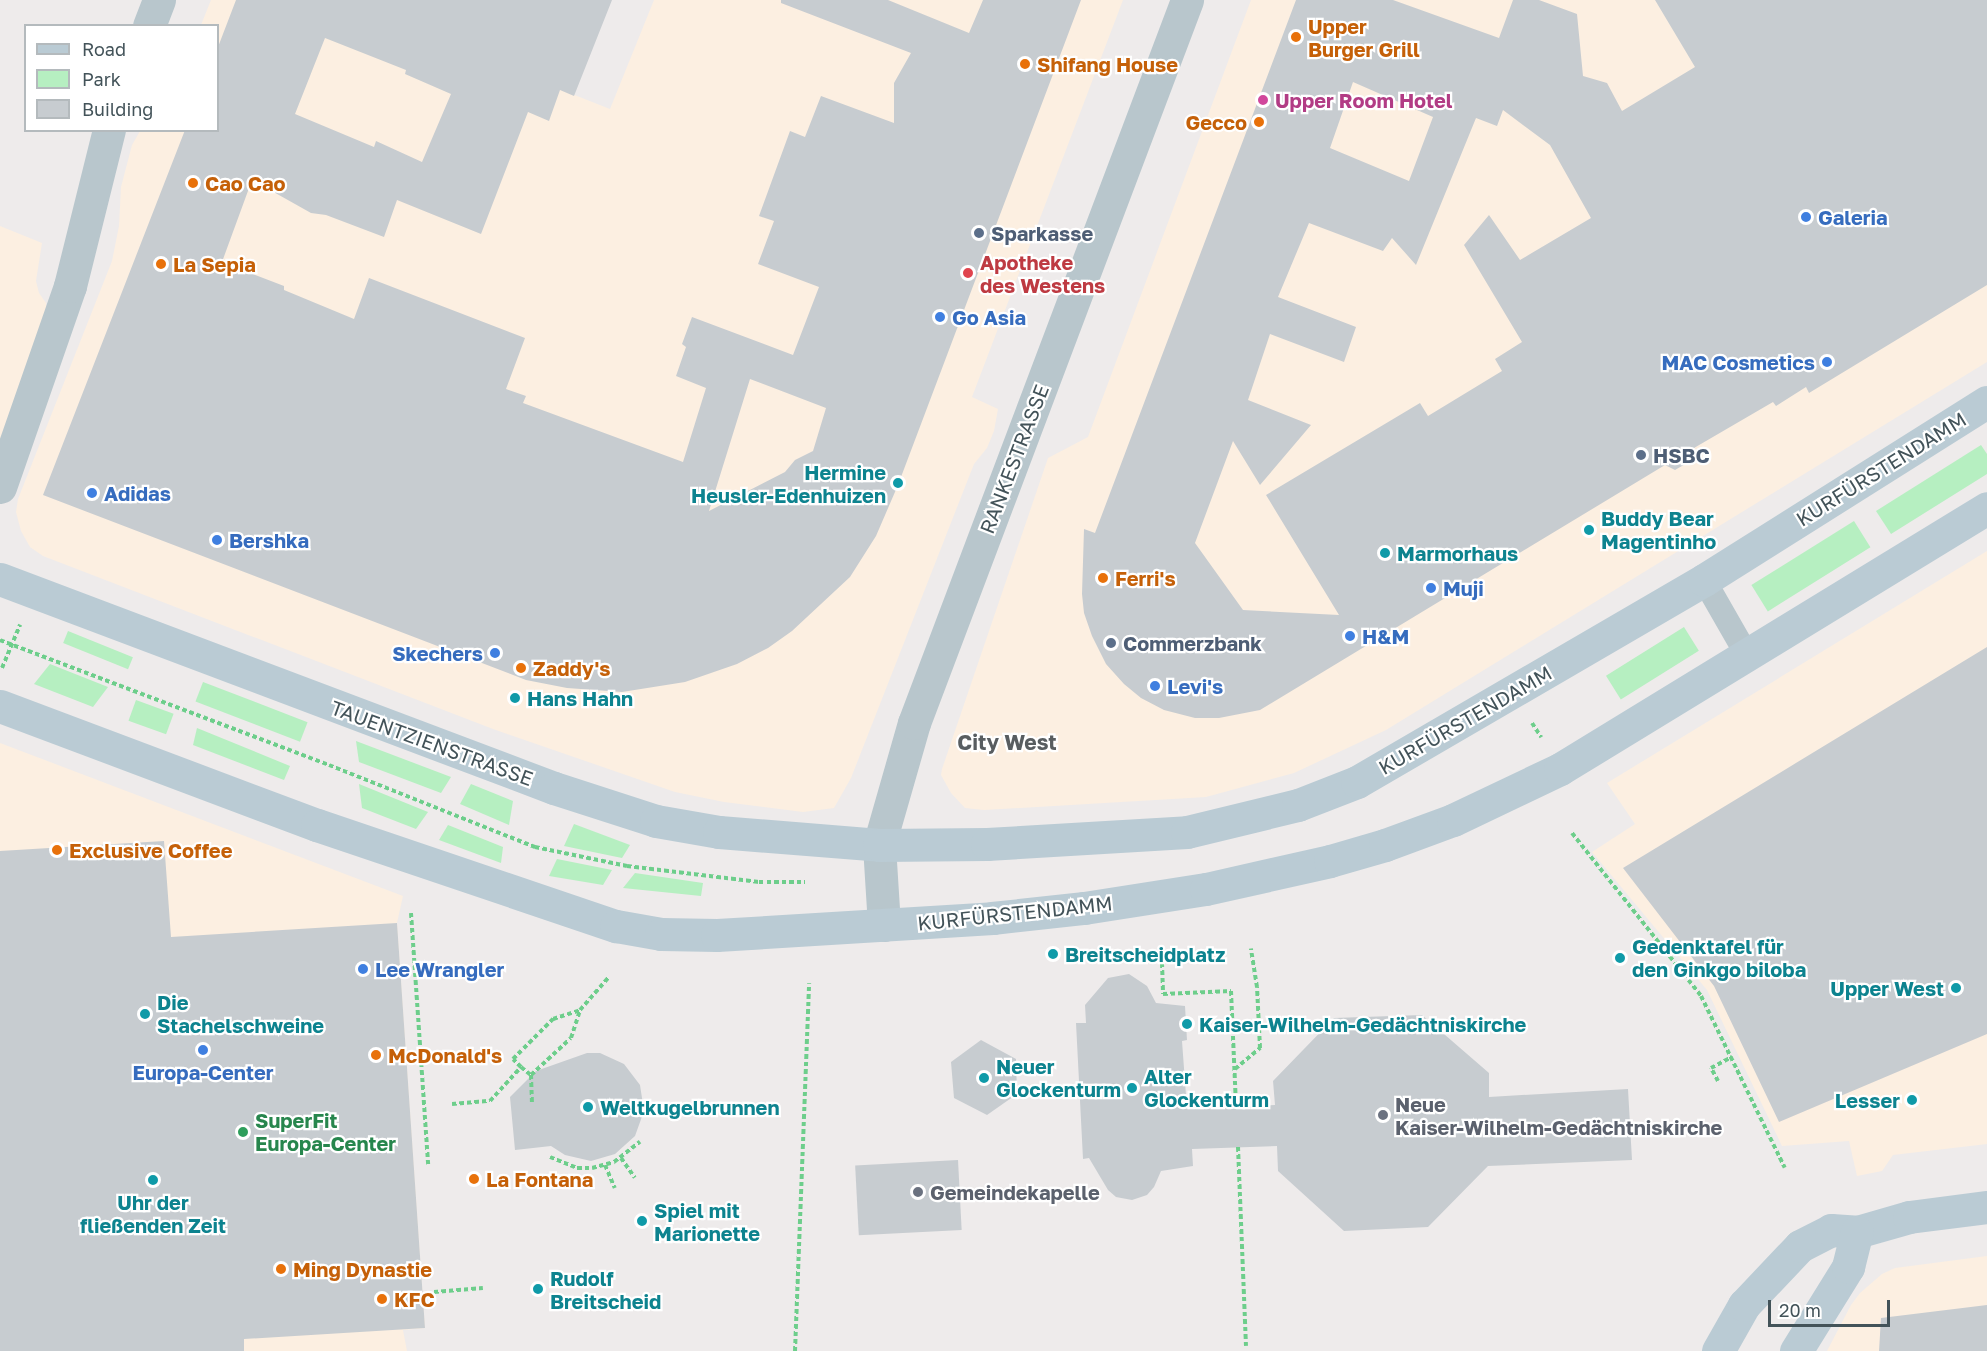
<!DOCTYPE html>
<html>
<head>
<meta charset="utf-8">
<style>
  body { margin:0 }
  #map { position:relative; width:1987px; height:1351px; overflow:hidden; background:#eeebeb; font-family:"Golos Text",sans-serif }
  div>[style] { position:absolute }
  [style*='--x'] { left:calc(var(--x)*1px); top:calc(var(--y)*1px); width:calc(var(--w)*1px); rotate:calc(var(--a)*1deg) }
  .commercial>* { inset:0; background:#fcefe1 }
  .green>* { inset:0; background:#b6efc1; transform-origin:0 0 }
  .building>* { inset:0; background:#c7ccd0; transform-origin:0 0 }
  .path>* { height:4px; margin-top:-2px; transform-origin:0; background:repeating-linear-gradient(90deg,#6dce8b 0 4.5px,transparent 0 7.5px) }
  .service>* { height:24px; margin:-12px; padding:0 12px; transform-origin:12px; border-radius:12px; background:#b8c6cc }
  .minor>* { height:33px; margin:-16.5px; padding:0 16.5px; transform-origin:16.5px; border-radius:16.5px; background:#b8c6cc }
  .secondary>* { height:33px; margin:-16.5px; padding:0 16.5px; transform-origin:16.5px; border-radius:16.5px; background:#bacbd4 }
  .dots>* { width:16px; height:16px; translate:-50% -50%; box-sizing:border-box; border:3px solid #fff; border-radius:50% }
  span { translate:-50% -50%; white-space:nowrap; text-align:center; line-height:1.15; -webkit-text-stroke:4.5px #fff; paint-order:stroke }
  .food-label { font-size:20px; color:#c56008; font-weight:700 }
  .left { translate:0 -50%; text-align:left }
  .right { translate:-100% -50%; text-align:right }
  .hotel-label { font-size:20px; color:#b23c85; font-weight:700 }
  .shop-label { font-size:20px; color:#366cbe; font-weight:700 }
  .service-label { font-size:20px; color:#4e5e75; font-weight:700 }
  .health-label { font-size:20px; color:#be3a42; font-weight:700 }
  .street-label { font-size:20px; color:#435359 }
  .culture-label { font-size:20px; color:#0d838f; font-weight:700 }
  .worship-label { font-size:20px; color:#5b616d; font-weight:700 }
  .leisure-label { font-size:20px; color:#27864d; font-weight:700 }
  .neighbourhood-label { font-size:21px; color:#585d60; font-weight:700 }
  .legend { position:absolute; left:24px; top:24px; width:195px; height:108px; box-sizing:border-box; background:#fff; border:2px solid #b4babd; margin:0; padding:8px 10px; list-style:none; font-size:18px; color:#435359 }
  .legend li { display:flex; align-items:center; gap:12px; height:30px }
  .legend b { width:30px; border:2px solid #b4babd }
  .scale { position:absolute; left:1768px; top:1300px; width:122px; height:27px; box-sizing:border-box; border:3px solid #435359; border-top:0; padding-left:8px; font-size:18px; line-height:21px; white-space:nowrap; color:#435359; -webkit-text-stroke:4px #fff; paint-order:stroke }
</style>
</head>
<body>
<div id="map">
  <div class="commercial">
    <div style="clip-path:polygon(211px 0,333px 0,610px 109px,654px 0,1123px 0,972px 397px,998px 409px,994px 431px,987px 448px,974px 464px,851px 778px,834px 808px,803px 812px,724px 802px,675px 792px,493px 729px,43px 556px,30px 547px,21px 531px,16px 512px,18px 499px,112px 261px,119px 226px,121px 187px,132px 145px,140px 131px,218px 130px,218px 26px,201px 25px)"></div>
    <div style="clip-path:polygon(1251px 0,1987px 0,1987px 362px,1386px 730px,1294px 773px,1206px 797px,984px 810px,965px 808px,951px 793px,941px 775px,942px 769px,1048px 458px,1088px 437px)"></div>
    <div style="clip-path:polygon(0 226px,42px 243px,36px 281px,39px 293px,46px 303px,46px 315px,0 446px)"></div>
    <div style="clip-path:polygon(1987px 551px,1987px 1144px,1893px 1155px,1882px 1171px,1857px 1176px,1849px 1141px,1782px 1146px,1707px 990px,1592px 852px,1635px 824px,1607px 783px)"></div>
    <div style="clip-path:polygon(0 743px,403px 896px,397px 923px,425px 1328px,403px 1330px,407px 1351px,0 1351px)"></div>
    <div style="clip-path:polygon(1987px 1256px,1987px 1351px,1827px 1351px,1851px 1305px,1860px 1293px,1882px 1274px,1895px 1268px)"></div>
  </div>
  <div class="green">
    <div style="clip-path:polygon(1981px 445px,1987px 454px,1987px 474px,1891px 534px,1876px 511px)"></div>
    <div style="left:1854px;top:521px;width:31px;height:121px;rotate:58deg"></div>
    <div style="left:1684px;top:627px;width:28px;height:92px;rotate:58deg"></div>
    <div style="left:68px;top:631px;width:70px;height:13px;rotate:22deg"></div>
    <div style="clip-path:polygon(50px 664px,108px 687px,93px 707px,34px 684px)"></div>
    <div style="left:203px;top:682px;width:112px;height:21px;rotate:21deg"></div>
    <div style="left:136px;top:700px;width:40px;height:22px;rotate:20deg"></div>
    <div style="clip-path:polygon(197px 728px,290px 766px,284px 780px,193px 745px)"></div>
    <div style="clip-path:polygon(356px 741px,451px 777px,441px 793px,359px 762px)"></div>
    <div style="clip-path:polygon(359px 784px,428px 812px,416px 829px,362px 808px)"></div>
    <div style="clip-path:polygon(471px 784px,513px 801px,509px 825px,460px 804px)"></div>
    <div style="clip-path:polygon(574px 824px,630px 845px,622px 858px,564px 846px)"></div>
    <div style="clip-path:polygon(448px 825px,503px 847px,501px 863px,439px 840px)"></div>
    <div style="clip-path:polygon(557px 859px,612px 870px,603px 885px,549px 876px)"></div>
    <div style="clip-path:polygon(635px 873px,703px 883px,701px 896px,623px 888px)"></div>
  </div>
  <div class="building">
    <div style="clip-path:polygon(evenodd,236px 0,612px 0,574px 96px,560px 90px,549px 121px,528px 112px,481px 234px,397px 200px,384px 237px,326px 215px,311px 213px,252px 180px,222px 262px,284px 286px,284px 290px,354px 319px,369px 278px,525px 338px,506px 389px,526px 396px,523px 403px,683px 462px,706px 388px,676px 376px,686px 347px,682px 344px,692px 317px,793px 355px,819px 287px,758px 264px,774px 221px,759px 216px,790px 131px,805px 137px,821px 96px,894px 123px,894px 83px,911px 53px,781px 3px,781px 0,888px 0,969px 33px,983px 0,1081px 0,898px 485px,876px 536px,850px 577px,792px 631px,768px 648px,737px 664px,685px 682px,622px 692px,567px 688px,526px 680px,43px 495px,185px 130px,218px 130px,218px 47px,236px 0,325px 38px,406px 70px,405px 74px,451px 94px,422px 162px,376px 141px,374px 147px,295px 114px,325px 38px,236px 0,750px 379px,826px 408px,813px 451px,795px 460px,785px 472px,709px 511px,750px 379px)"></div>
    <div style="clip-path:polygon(evenodd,1296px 0,1393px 0,1499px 38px,1513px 0,1539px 0,1577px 14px,1583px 76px,1607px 83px,1622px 111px,1695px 67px,1655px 0,1987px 0,1987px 285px,1809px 393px,1806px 387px,1776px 406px,1773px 402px,1694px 448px,1694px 459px,1675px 470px,1665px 465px,1260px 710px,1219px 718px,1195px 718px,1164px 710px,1141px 698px,1124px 684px,1106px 664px,1092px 636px,1084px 613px,1082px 594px,1084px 529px,1095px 533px,1296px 0,1353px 82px,1433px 117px,1409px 181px,1330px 148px,1353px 82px,1296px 0,1503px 110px,1550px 145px,1591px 218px,1520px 260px,1489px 215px,1464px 245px,1522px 342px,1495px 359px,1502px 371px,1428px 416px,1420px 403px,1266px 495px,1339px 615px,1243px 610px,1195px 543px,1233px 441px,1260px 485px,1311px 425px,1248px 400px,1270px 334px,1344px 362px,1356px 327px,1278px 297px,1309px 223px,1383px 251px,1392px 238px,1416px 265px,1476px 118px,1497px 126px,1503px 110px)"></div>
    <div style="clip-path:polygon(1987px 647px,1987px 1034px,1779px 1122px,1714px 986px,1623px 868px)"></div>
    <div style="clip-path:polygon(164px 841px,171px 937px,397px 923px,425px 1328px,244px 1339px,244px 1351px,0 1351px,0 851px)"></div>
    <div style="clip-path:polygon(1129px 974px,1147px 986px,1156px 1003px,1185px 1006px,1187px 1040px,1182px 1041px,1187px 1109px,1275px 1105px,1273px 1081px,1334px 1018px,1422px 1015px,1489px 1073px,1489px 1097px,1628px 1089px,1632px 1160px,1488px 1166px,1428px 1227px,1344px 1231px,1278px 1171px,1277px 1146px,1192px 1149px,1193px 1166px,1161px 1171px,1154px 1187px,1147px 1195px,1132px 1200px,1116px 1197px,1108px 1190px,1089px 1158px,1083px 1159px,1076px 1023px,1086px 1023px,1085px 1005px,1108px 978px)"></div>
    <div style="clip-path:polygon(981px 1040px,1016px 1059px,1017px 1094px,987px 1115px,954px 1098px,951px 1062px)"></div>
    <div style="clip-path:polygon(587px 1053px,600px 1053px,624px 1064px,640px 1085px,644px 1111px,635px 1136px,615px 1154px,591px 1161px,565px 1155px,551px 1146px,515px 1150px,510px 1097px,536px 1071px)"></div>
    <div style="left:958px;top:1160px;width:70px;height:103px;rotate:87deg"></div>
    <div style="clip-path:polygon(1987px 1305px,1987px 1351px,1879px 1351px,1881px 1318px)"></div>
  </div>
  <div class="path">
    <div style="--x:0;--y:640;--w:352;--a:20.8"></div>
    <div style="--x:329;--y:765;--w:222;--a:21.7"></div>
    <div style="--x:535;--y:847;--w:94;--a:11.7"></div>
    <div style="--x:627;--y:866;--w:133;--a:6.9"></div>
    <div style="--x:759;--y:882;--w:46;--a:0"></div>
    <div style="--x:2;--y:668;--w:47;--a:-67.3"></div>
    <div style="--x:1532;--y:723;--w:17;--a:57"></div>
    <div style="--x:1572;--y:833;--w:208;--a:51.6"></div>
    <div style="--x:1701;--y:996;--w:191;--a:64"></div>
    <div style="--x:411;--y:913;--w:252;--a:86.1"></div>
    <div style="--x:1162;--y:963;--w:31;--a:88"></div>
    <div style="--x:1163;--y:994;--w:68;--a:-2.5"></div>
    <div style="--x:1231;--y:991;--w:116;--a:87.5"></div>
    <div style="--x:521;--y:1067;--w:11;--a:-135"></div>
    <div style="--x:513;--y:1059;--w:57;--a:-45"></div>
    <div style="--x:553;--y:1019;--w:28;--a:-18"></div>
    <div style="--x:1235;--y:1069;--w:33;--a:-40"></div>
    <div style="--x:1260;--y:1048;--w:61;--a:-92.8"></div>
    <div style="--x:1257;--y:987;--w:39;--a:-99"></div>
    <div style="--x:531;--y:1075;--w:54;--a:-42.8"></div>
    <div style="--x:571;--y:1038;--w:29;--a:-72"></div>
    <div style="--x:580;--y:1010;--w:43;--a:-48.8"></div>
    <div style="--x:1718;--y:1081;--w:15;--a:-118"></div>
    <div style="--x:1711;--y:1068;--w:24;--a:-28"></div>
    <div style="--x:452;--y:1104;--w:38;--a:-5"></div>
    <div style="--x:490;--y:1101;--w:46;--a:-47.6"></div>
    <div style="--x:521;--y:1067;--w:13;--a:39"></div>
    <div style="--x:531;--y:1075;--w:28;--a:88"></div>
    <div style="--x:1238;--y:1147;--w:199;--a:87.7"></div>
    <div style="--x:550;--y:1157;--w:29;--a:22"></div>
    <div style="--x:577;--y:1168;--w:15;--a:0"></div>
    <div style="--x:592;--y:1168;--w:23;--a:-15"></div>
    <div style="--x:614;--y:1162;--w:33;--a:-38"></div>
    <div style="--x:621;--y:1158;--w:24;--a:55"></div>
    <div style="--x:605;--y:1165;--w:25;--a:67"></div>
    <div style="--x:434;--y:1292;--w:49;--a:-4.7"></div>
    <div style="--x:795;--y:1351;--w:368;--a:-87.8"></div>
  </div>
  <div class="service">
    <div style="--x:1704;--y:580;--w:86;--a:60.2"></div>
  </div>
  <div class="minor">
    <div style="--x:149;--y:26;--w:28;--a:-69"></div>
    <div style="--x:0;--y:487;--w:213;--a:-70.8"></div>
    <div style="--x:70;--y:286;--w:161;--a:-76"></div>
    <div style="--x:884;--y:925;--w:80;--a:-93.6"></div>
    <div style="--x:879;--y:845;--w:127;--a:-74"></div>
    <div style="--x:914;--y:723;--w:773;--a:-69.31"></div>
  </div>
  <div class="secondary">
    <div style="--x:0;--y:579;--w:592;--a:20.67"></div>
    <div style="--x:554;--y:788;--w:107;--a:17.9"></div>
    <div style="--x:656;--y:821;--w:64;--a:9.9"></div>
    <div style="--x:719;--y:832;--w:161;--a:4.6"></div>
    <div style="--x:879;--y:845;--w:108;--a:-0.5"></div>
    <div style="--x:987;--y:844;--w:200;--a:-3.4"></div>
    <div style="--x:1187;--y:832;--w:114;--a:-13.7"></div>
    <div style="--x:1298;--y:805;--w:63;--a:-21.3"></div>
    <div style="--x:1357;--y:782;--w:402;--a:-30.2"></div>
    <div style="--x:1704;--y:580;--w:334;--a:-32.2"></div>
    <div style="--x:0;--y:706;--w:339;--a:20.6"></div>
    <div style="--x:317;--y:825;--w:316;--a:18.7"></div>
    <div style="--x:616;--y:926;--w:46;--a:10.1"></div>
    <div style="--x:661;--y:934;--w:56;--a:1"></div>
    <div style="--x:717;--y:935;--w:276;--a:-3.5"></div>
    <div style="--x:992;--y:918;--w:93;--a:-6.2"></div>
    <div style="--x:1084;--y:908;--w:123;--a:-8.9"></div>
    <div style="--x:1206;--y:889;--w:127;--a:-12.7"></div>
    <div style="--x:1330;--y:861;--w:57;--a:-16.2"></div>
    <div style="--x:1385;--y:845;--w:72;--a:-20.2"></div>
    <div style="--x:1453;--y:820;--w:119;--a:-25.5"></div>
    <div style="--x:1560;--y:769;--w:500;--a:-31.43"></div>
    <div style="--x:1718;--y:1351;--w:53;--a:-60.5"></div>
    <div style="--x:1744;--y:1305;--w:81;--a:-46.5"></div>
    <div style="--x:1800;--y:1246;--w:35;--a:-27"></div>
    <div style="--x:1831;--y:1230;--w:26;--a:4"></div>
    <div style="--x:1857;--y:1232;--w:54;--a:-16.1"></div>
    <div style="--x:1909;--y:1217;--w:79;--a:-7.3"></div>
    <div style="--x:1796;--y:1351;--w:99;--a:-58.2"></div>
    <div style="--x:1848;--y:1267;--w:36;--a:-76"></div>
  </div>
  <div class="dots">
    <div style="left:1296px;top:37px;background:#e8710a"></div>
    <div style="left:1025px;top:64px;background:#e8710a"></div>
    <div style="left:1263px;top:100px;background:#d1479c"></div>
    <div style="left:1259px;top:122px;background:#e8710a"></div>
    <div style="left:193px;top:183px;background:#e8710a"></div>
    <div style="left:1806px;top:217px;background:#3f7fe0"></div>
    <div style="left:979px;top:233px;background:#5c6f8a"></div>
    <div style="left:161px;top:264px;background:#e8710a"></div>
    <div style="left:968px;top:273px;background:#e0444e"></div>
    <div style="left:940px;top:317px;background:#3f7fe0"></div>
    <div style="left:1827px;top:362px;background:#3f7fe0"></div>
    <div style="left:1641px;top:455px;background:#5c6f8a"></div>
    <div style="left:898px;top:483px;background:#0f9aa8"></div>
    <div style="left:92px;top:493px;background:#3f7fe0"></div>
    <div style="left:1589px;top:530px;background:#0f9aa8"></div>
    <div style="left:217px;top:540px;background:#3f7fe0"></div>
    <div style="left:1385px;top:553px;background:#0f9aa8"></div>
    <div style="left:1103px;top:578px;background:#e8710a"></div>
    <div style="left:1431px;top:588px;background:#3f7fe0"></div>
    <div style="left:1350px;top:636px;background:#3f7fe0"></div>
    <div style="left:1111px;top:643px;background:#5c6f8a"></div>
    <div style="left:495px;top:653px;background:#3f7fe0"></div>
    <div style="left:521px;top:668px;background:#e8710a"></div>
    <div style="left:1155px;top:686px;background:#3f7fe0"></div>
    <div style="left:515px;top:698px;background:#0f9aa8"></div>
    <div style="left:57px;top:850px;background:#e8710a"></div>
    <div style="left:1053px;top:954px;background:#0f9aa8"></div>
    <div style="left:1620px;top:958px;background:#0f9aa8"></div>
    <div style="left:363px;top:969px;background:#3f7fe0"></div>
    <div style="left:1956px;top:988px;background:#0f9aa8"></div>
    <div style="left:145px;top:1014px;background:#0f9aa8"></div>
    <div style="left:1187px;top:1024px;background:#0f9aa8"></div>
    <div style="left:203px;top:1050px;background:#3f7fe0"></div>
    <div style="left:376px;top:1055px;background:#e8710a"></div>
    <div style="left:984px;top:1078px;background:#0f9aa8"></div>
    <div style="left:1132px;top:1088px;background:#0f9aa8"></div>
    <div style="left:1912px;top:1100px;background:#0f9aa8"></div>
    <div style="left:588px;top:1107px;background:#0f9aa8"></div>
    <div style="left:1383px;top:1115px;background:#6b7280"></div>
    <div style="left:243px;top:1132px;background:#2e9e5b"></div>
    <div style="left:474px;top:1179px;background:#e8710a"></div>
    <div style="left:153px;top:1180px;background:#0f9aa8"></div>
    <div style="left:918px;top:1192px;background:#6b7280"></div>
    <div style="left:642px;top:1221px;background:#0f9aa8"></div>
    <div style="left:281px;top:1269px;background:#e8710a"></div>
    <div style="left:538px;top:1289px;background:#0f9aa8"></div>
    <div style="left:382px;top:1299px;background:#e8710a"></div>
  </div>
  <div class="food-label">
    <span class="left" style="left:1308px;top:38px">Upper<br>Burger Grill</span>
    <span class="left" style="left:1037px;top:64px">Shifang House</span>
    <span class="right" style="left:1247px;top:122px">Gecco</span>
    <span class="left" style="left:205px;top:183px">Cao Cao</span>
    <span class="left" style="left:173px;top:264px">La Sepia</span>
    <span class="left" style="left:1115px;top:578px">Ferri's</span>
    <span class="left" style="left:533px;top:668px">Zaddy's</span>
    <span class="left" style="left:69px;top:850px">Exclusive Coffee</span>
    <span class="left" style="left:388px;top:1055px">McDonald's</span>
    <span class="left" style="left:486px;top:1179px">La Fontana</span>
    <span class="left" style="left:293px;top:1269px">Ming Dynastie</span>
    <span class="left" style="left:394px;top:1299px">KFC</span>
  </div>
  <div class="hotel-label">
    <span class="left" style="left:1275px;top:100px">Upper Room Hotel</span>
  </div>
  <div class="shop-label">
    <span class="left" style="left:1818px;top:217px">Galeria</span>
    <span class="left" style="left:952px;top:317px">Go Asia</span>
    <span class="right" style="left:1815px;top:362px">MAC Cosmetics</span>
    <span class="left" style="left:104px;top:493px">Adidas</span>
    <span class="left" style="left:229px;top:540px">Bershka</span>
    <span class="left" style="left:1443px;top:588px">Muji</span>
    <span class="left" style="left:1362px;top:636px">H&amp;M</span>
    <span class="right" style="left:483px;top:653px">Skechers</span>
    <span class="left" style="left:1167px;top:686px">Levi's</span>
    <span class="left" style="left:375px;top:969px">Lee Wrangler</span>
    <span style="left:203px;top:1072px">Europa-Center</span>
  </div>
  <div class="service-label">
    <span class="left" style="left:991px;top:233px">Sparkasse</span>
    <span class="left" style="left:1653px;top:455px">HSBC</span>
    <span class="left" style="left:1123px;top:643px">Commerzbank</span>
  </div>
  <div class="health-label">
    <span class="left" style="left:980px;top:274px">Apotheke<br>des Westens</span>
  </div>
  <div class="street-label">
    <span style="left:1014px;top:459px;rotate:-69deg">RANKESTRASSE</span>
    <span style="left:1881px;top:469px;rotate:-32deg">KURFÜRSTENDAMM</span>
    <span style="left:1465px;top:720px;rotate:-30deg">KURFÜRSTENDAMM</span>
    <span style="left:432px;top:743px;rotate:20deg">TAUENTZIENSTRASSE</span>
    <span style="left:1015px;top:913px;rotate:-6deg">KURFÜRSTENDAMM</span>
  </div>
  <div class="culture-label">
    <span class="right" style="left:886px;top:484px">Hermine<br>Heusler-Edenhuizen</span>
    <span class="left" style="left:1601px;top:530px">Buddy Bear<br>Magentinho</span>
    <span class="left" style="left:1397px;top:553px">Marmorhaus</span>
    <span class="left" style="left:527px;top:698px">Hans Hahn</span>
    <span class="left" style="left:1632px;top:958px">Gedenktafel für<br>den Ginkgo biloba</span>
    <span class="left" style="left:1065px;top:954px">Breitscheidplatz</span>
    <span class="right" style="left:1944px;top:988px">Upper West</span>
    <span class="left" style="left:157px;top:1014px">Die<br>Stachelschweine</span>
    <span class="left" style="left:1199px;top:1024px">Kaiser-Wilhelm-Gedächtniskirche</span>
    <span class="left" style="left:996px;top:1078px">Neuer<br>Glockenturm</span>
    <span class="left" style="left:1144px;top:1088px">Alter<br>Glockenturm</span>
    <span class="right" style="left:1900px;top:1100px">Lesser</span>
    <span class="left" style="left:600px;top:1107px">Weltkugelbrunnen</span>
    <span style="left:153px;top:1214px">Uhr der<br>fließenden Zeit</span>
    <span class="left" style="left:654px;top:1222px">Spiel mit<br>Marionette</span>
    <span class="left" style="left:550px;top:1290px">Rudolf<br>Breitscheid</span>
  </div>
  <div class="worship-label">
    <span class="left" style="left:1395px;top:1116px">Neue<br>Kaiser-Wilhelm-Gedächtniskirche</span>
    <span class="left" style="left:930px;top:1192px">Gemeindekapelle</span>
  </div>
  <div class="leisure-label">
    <span class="left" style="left:255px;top:1132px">SuperFit<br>Europa-Center</span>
  </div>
  <div class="neighbourhood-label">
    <span style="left:1007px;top:742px">City West</span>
  </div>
  <ul class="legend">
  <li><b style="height:8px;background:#bacbd4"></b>Road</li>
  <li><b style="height:16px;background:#b6efc1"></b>Park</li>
  <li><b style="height:16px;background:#c7ccd0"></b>Building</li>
  </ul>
  <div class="scale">20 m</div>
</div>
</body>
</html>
